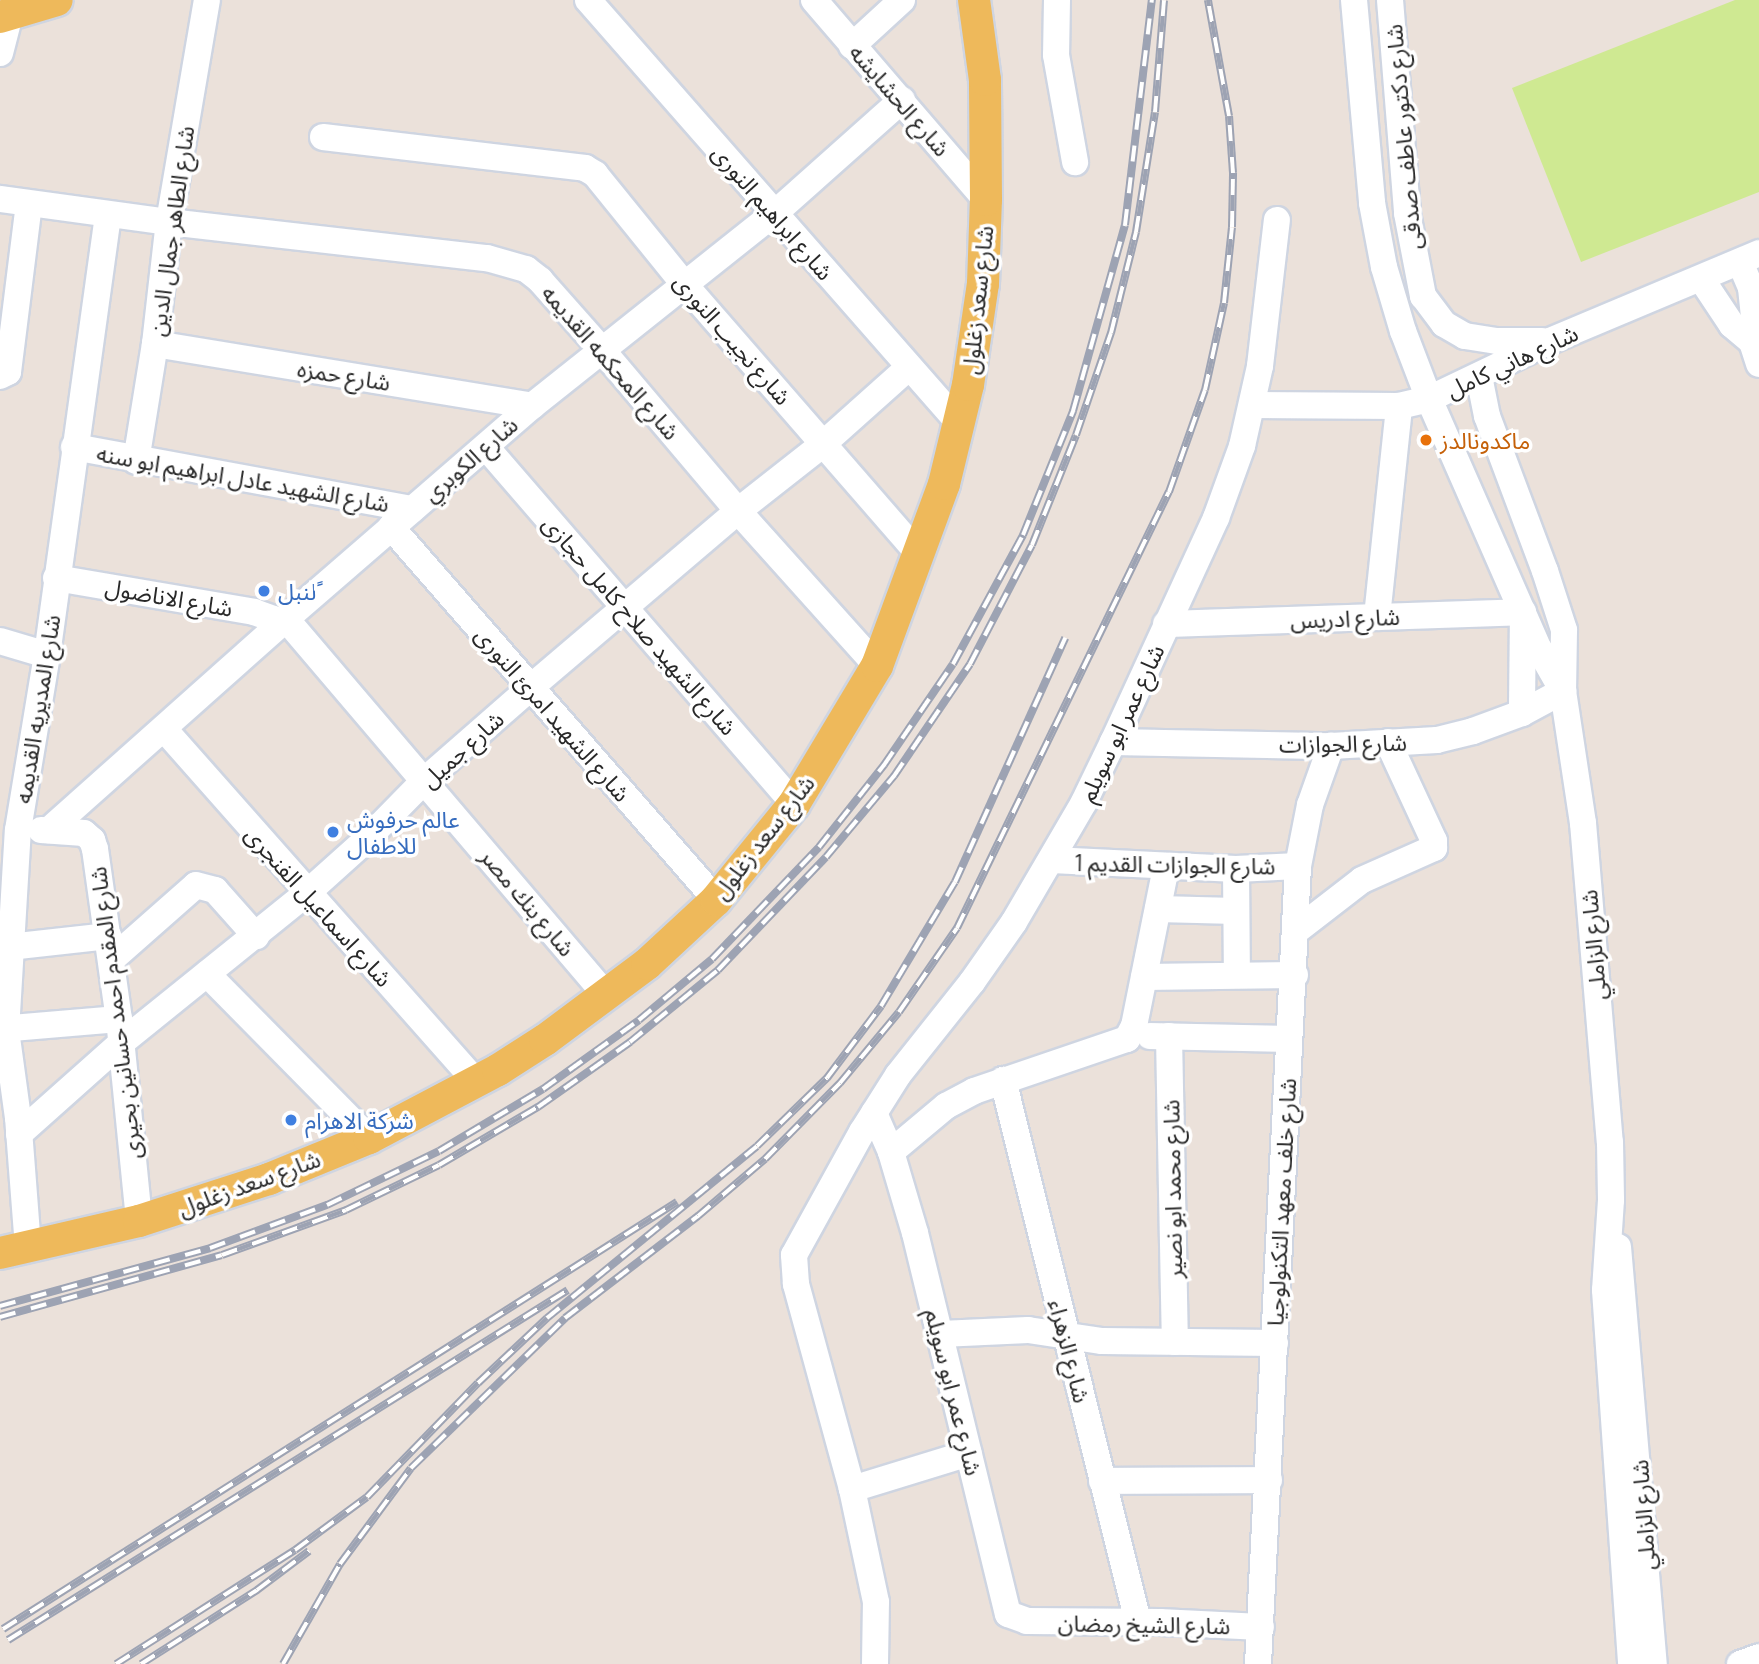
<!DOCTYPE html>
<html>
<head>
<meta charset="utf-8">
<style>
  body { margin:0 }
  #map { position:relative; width:1759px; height:1664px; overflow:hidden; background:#ebe1da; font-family:Manrope,"Noto Sans Arabic",sans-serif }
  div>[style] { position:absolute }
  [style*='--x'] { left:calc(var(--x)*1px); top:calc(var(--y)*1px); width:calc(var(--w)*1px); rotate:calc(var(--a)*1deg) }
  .pitch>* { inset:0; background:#cfe992 }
  .roads { filter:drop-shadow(2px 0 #cfd5e1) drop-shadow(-2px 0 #cfd5e1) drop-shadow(0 2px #cfd5e1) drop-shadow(0 -2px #cfd5e1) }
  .minor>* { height:26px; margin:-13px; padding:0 13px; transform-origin:13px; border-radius:13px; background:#fff }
  .major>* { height:32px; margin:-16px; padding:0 16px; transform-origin:16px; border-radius:16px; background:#eeb95b }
  .rail>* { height:8px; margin-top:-4px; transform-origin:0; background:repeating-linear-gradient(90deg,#fff 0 16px,#9da3b3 0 32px); box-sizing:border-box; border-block:2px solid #9da3b3 }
  .dots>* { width:19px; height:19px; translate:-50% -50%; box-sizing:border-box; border:4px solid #fff; border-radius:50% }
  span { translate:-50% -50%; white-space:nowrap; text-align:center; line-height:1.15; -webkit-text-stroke:7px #fff; paint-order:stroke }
  .street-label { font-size:23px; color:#282828 }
  .food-label { font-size:23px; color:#c56008 }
  .left { translate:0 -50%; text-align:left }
  .shop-label { font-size:23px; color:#366cbe }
</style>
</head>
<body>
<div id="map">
  <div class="pitch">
    <div style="clip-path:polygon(1735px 0,1759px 0,1759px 192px,1581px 262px,1512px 88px)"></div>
  </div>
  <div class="roads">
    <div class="minor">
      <div style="--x:588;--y:0;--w:563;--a:48.75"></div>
      <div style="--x:814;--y:0;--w:264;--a:49.3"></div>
      <div style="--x:1057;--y:0;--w:55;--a:91"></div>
      <div style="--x:1056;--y:55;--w:109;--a:79.9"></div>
      <div style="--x:1354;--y:0;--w:204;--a:84.9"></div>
      <div style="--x:1372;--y:203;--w:65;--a:79.4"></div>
      <div style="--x:1384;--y:267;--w:67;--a:73.5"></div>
      <div style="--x:1403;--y:331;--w:73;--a:69.1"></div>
      <div style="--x:1429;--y:399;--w:273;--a:66.3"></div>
      <div style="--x:1539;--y:649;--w:48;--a:60.3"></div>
      <div style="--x:1390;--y:0;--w:214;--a:85.4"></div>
      <div style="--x:1407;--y:213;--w:85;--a:79.1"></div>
      <div style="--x:1423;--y:296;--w:35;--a:53"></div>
      <div style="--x:1444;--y:324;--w:24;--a:30"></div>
      <div style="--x:1465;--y:336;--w:32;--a:9"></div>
      <div style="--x:1497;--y:341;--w:45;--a:0"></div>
      <div style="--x:852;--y:46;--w:68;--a:-42.6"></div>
      <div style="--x:0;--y:53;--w:40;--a:-75.6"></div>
      <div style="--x:323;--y:137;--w:264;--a:6.7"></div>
      <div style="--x:585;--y:168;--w:12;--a:31"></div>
      <div style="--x:595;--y:174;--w:143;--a:51"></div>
      <div style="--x:685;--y:285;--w:357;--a:49"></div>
      <div style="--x:0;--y:199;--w:171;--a:7.8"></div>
      <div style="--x:169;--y:222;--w:320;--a:6.5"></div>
      <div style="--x:487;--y:258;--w:41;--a:15.8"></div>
      <div style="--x:526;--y:269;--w:18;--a:38"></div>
      <div style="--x:540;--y:280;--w:94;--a:48.5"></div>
      <div style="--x:602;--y:350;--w:211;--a:49.8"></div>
      <div style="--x:738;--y:511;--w:208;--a:48.1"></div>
      <div style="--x:1740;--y:262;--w:28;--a:67"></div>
      <div style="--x:1751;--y:288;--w:27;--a:84"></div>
      <div style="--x:1754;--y:315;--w:27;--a:94"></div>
      <div style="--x:1752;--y:342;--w:23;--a:72"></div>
      <div style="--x:1702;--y:280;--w:54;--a:56.3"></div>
      <div style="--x:1732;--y:325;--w:26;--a:40"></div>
      <div style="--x:155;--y:344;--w:382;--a:9.3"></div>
      <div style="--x:0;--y:376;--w:9;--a:-27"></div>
      <div style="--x:8;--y:372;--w:169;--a:-82.9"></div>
      <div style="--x:1479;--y:376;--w:41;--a:78.7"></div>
      <div style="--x:1487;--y:416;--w:165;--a:69.5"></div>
      <div style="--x:1545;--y:571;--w:62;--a:72.1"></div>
      <div style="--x:1564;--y:630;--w:61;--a:90.9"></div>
      <div style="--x:1563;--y:691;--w:134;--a:81.4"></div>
      <div style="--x:1583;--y:823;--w:320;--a:85.2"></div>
      <div style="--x:1610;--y:1142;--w:58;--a:89"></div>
      <div style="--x:1611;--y:1200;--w:90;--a:93.8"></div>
      <div style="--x:1605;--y:1290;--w:375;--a:86"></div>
      <div style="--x:1252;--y:405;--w:147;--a:0.4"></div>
      <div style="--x:1399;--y:406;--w:31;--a:-13"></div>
      <div style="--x:1429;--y:399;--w:134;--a:-25.6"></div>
      <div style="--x:1550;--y:341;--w:227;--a:-22.8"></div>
      <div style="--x:74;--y:447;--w:344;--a:10.4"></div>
      <div style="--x:486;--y:447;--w:472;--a:49.2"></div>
      <div style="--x:136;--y:461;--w:119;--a:-80.8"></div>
      <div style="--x:155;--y:344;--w:123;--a:-83.5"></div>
      <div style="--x:169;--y:222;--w:225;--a:-80.3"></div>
      <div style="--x:391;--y:527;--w:495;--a:48.9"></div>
      <div style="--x:56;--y:578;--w:201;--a:9.7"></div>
      <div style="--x:254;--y:612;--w:20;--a:20"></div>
      <div style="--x:273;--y:619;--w:8;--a:50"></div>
      <div style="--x:1377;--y:617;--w:212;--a:-84"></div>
      <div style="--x:286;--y:619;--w:494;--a:49.6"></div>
      <div style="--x:1166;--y:624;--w:357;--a:-1.9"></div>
      <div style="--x:1523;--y:612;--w:101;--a:90.6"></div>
      <div style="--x:0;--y:641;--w:49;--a:16.6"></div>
      <div style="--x:164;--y:729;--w:471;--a:48.5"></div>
      <div style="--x:1113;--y:742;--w:218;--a:1.1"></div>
      <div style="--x:1331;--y:746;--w:106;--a:-3.2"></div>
      <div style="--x:1437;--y:740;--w:37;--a:-14"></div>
      <div style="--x:1473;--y:731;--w:52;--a:-20.2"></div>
      <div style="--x:1522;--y:713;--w:47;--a:-28.2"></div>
      <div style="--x:41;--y:830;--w:43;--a:4"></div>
      <div style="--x:84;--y:833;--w:11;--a:41"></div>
      <div style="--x:92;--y:840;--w:9;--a:72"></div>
      <div style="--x:95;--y:849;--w:172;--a:82"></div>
      <div style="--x:119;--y:1019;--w:203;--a:84.3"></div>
      <div style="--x:49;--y:830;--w:317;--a:-41.7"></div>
      <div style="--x:286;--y:619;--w:325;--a:-40.9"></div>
      <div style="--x:532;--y:406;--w:310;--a:-38.5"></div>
      <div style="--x:775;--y:213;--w:170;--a:-41.7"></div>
      <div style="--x:1052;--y:860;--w:184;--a:2.8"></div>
      <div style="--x:1236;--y:869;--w:62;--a:-2.8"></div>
      <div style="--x:1236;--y:869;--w:106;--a:89.5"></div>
      <div style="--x:1158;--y:909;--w:78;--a:1.5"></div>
      <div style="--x:1296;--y:931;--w:83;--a:-37.7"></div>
      <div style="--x:1362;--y:880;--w:79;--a:-24"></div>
      <div style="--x:1434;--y:848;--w:7;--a:-90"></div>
      <div style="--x:1434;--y:841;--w:109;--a:-114.9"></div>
      <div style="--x:0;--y:948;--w:109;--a:-6.3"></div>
      <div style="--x:111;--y:960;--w:113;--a:-41.4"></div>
      <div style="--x:196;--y:885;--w:20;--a:15"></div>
      <div style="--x:215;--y:890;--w:62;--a:48.3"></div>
      <div style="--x:207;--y:974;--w:231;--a:45.4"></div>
      <div style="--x:1144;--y:977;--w:151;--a:-0.8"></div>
      <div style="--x:0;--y:1029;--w:119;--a:-4.8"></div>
      <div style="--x:1150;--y:1036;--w:139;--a:1.2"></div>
      <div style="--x:1169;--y:1036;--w:306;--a:88.9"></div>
      <div style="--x:1003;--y:1080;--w:559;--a:76.01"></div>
      <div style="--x:874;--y:1113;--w:43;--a:66.4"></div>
      <div style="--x:891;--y:1152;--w:84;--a:73.5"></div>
      <div style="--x:915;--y:1233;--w:392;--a:76.3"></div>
      <div style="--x:1008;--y:1614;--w:20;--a:20"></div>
      <div style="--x:1027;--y:1621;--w:133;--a:0.4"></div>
      <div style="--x:1160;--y:1622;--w:101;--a:2.8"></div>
      <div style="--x:19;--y:1134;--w:137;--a:-41.7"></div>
      <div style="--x:121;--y:1043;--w:239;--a:-38.9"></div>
      <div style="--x:307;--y:893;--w:78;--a:-41.9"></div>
      <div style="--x:365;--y:841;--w:86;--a:-45.5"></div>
      <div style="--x:425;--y:780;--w:140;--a:-41.2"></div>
      <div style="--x:530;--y:688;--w:273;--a:-40.4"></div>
      <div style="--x:738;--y:511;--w:108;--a:-38.2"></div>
      <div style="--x:823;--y:444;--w:114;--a:-41.8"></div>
      <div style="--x:891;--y:1152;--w:72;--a:-39.9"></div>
      <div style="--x:946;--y:1106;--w:32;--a:-28"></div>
      <div style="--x:974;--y:1091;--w:162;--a:-18.8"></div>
      <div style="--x:1127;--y:1039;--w:15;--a:-62"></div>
      <div style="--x:1134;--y:1026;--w:162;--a:-78.6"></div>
      <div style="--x:28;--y:1247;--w:129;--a:-94.4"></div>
      <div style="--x:18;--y:1118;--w:89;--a:-97.8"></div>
      <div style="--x:6;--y:1030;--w:200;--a:-86.6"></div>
      <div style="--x:18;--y:830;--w:177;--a:-80.6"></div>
      <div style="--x:47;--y:655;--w:444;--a:-82.1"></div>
      <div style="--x:1618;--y:1247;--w:419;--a:85.1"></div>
      <div style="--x:941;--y:1334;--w:87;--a:-2.6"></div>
      <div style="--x:1028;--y:1330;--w:75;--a:8.5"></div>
      <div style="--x:1102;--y:1341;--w:173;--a:0.7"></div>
      <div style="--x:1102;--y:1481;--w:167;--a:-0.3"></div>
      <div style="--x:852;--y:1489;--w:122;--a:-17.1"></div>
      <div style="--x:875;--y:1664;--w:62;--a:-89.1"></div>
      <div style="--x:876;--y:1602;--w:116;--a:-102"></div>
      <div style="--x:852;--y:1489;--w:213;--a:-105.3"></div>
      <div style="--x:796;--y:1284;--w:29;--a:-94"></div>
      <div style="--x:794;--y:1255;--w:141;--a:-61.1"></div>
      <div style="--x:862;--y:1132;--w:67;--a:-57.7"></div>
      <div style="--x:898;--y:1075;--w:119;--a:-51.5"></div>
      <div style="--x:972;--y:982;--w:73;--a:-55"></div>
      <div style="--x:1014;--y:922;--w:139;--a:-59.7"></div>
      <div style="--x:1084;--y:802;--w:67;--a:-64.2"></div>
      <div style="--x:1113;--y:742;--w:247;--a:-65.3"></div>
      <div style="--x:1216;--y:518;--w:77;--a:-70.1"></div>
      <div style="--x:1242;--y:446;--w:82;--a:-77.3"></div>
      <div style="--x:1260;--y:366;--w:147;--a:-83.4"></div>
      <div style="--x:1258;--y:1664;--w:799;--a:-87.13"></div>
      <div style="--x:1298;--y:866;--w:62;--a:-78.9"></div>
      <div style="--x:1310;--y:805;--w:63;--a:-70.4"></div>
      <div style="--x:1740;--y:1664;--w:20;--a:-20"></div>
    </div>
    <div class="major">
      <div style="--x:0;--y:17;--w:59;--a:-16.6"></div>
      <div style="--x:0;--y:1253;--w:143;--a:-13"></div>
      <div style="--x:139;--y:1221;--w:137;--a:-17.9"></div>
      <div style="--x:269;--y:1179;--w:108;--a:-22.3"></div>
      <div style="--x:369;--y:1138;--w:146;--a:-27.8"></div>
      <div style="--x:498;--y:1070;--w:56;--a:-32.6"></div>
      <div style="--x:545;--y:1040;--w:127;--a:-36.7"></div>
      <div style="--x:647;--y:964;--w:94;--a:-42.8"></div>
      <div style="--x:716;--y:900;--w:124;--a:-50.9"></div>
      <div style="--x:794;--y:804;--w:161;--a:-59"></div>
      <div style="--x:877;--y:666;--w:194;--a:-69.8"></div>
      <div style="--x:944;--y:484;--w:102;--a:-76.4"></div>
      <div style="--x:968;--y:385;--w:102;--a:-81.6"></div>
      <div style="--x:983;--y:284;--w:84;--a:-88"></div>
      <div style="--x:986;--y:200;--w:120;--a:-90.5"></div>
      <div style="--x:985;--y:80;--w:81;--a:-97.8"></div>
    </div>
  </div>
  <div class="rail">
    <div style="--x:0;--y:1306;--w:218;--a:-15.4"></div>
    <div style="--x:210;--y:1248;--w:125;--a:-20.2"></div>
    <div style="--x:327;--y:1205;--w:124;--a:-25.7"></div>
    <div style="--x:439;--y:1151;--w:121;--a:-30.8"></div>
    <div style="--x:543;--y:1089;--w:118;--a:-35.7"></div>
    <div style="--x:639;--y:1020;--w:95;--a:-39.9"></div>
    <div style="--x:712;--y:959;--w:155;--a:-46.3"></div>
    <div style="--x:819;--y:847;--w:105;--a:-51.6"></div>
    <div style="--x:884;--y:765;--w:122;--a:-55.7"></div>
    <div style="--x:953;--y:664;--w:147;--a:-61.5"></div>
    <div style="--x:1023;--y:535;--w:134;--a:-68"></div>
    <div style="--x:1073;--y:411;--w:193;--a:-74.4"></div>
    <div style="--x:1125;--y:225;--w:227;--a:-83.2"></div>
    <div style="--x:0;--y:1317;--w:230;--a:-15.6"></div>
    <div style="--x:222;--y:1255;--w:132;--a:-19.9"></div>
    <div style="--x:346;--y:1210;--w:103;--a:-25.8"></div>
    <div style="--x:439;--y:1165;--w:115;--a:-30.4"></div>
    <div style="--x:538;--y:1107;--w:113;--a:-35.2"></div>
    <div style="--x:630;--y:1042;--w:114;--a:-39.3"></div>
    <div style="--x:718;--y:970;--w:156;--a:-46.3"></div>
    <div style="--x:826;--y:857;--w:106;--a:-50"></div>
    <div style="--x:894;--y:776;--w:135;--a:-55.8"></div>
    <div style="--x:970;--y:664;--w:134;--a:-62.5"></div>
    <div style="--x:1032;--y:545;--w:118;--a:-68.2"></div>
    <div style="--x:1076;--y:435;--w:108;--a:-71.1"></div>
    <div style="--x:1111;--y:333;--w:104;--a:-76.1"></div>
    <div style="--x:1136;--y:232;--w:121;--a:-81"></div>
    <div style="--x:1155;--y:112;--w:112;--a:-85.4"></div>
    <div style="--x:3;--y:1629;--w:798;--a:-32.36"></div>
    <div style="--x:8;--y:1640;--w:660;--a:-32.01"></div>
    <div style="--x:116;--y:1664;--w:212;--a:-32.5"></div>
    <div style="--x:295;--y:1550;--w:89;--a:-36.4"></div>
    <div style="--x:367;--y:1497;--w:159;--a:-45.8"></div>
    <div style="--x:478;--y:1383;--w:95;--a:-43.3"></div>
    <div style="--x:547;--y:1318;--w:271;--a:-39.3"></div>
    <div style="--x:757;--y:1146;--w:98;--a:-44.2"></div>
    <div style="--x:827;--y:1078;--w:90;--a:-53.1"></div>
    <div style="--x:881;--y:1006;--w:144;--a:-59.2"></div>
    <div style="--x:955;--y:882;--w:268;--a:-65.7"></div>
    <div style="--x:141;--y:1664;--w:138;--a:-32.5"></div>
    <div style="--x:257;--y:1590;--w:65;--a:-36.9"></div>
    <div style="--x:283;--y:1664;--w:115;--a:-60.3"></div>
    <div style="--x:340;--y:1564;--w:119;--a:-53.5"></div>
    <div style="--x:411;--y:1468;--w:215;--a:-44.2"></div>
    <div style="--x:565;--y:1318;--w:168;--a:-37.5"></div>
    <div style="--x:698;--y:1216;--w:88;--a:-40.4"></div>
    <div style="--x:765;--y:1159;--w:107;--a:-45.4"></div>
    <div style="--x:840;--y:1083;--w:92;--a:-50.3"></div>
    <div style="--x:899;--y:1012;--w:102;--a:-55.4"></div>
    <div style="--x:957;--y:928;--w:485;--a:-64.1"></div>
    <div style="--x:1169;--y:492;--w:108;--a:-70.6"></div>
    <div style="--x:1205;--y:390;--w:89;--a:-77.7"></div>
    <div style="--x:1224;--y:303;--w:76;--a:-84"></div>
    <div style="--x:1232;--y:227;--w:54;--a:-88.9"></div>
    <div style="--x:1233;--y:173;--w:57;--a:-94"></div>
    <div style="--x:1229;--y:116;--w:118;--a:-100.3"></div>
  </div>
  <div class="dots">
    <div style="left:1426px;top:440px;background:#e8710a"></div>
    <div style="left:264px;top:591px;background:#3f7fe0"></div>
    <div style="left:333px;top:832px;background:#3f7fe0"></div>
    <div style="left:291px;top:1120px;background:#3f7fe0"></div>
  </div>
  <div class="street-label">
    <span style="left:900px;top:100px;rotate:49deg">شارع الحشايشه</span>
    <span style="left:1403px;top:137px;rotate:-95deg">شارع دكتور عاطف صدقى</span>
    <span style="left:773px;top:212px;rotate:49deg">شارع ابراهيم النورى</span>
    <span style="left:171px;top:231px;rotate:-82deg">شارع الطاهر جمال الدين</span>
    <span style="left:977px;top:300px;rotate:-84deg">شارع سعد زغلول</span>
    <span style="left:733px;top:339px;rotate:49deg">شارع نجيب النورى</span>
    <span style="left:1512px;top:361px;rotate:-25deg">شارع هاني كامل</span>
    <span style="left:611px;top:362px;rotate:49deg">شارع المحكمه القديمه</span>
    <span style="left:344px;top:375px;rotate:9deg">شارع حمزه</span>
    <span style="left:470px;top:459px;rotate:-41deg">شارع الكوبري</span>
    <span style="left:243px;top:478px;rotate:10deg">شارع الشهيد عادل ابراهيم ابو سنه</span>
    <span style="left:169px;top:597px;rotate:10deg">شارع الاناضول</span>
    <span style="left:1345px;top:618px;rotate:-2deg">شارع ادريس</span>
    <span style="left:640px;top:625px;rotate:49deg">شارع الشهيد صلاح كامل حجازى</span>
    <span style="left:37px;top:709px;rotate:-81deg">شارع المديريه القديمه</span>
    <span style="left:553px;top:714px;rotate:49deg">شارع الشهيد امرئ النورى</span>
    <span style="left:1121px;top:723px;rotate:-65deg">شارع عمر ابو سويلم</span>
    <span style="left:1343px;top:743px;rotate:-1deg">شارع الجوازات</span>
    <span style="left:462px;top:749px;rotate:-42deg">شارع جميل</span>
    <span style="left:763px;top:837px;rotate:-52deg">شارع سعد زغلول</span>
    <span style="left:1175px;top:864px;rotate:1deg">شارع الجوازات القديم 1</span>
    <span style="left:528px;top:902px;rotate:50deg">شارع بنك مصر</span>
    <span style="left:319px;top:906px;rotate:48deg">شارع اسماعيل الفنجرى</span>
    <span style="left:1593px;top:945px;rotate:-95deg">شارع الزاملي</span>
    <span style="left:115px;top:1013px;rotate:-97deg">شارع المقدم احمد حسانين بحيرى</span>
    <span style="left:249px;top:1183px;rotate:-20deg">شارع سعد زغلول</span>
    <span style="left:1172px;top:1189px;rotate:-91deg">شارع محمد ابو نصير</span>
    <span style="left:1281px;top:1202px;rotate:-87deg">شارع خلف معهد التكنولوجيا</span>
    <span style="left:1070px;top:1351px;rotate:76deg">شارع الزهراء</span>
    <span style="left:954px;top:1392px;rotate:76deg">شارع عمر ابو سويلم</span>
    <span style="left:1643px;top:1515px;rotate:-94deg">شارع الزاملي</span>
    <span style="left:1144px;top:1624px;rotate:1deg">شارع الشيخ رمضان</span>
  </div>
  <div class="food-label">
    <span class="left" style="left:1440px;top:440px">ماكدونالدز</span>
  </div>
  <div class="shop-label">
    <span class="left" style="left:278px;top:591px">لنبل ً</span>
    <span class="left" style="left:347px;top:832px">عالم حرفوش<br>للاطفال</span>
    <span class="left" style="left:305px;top:1120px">شركة الاهرام</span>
  </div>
</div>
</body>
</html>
